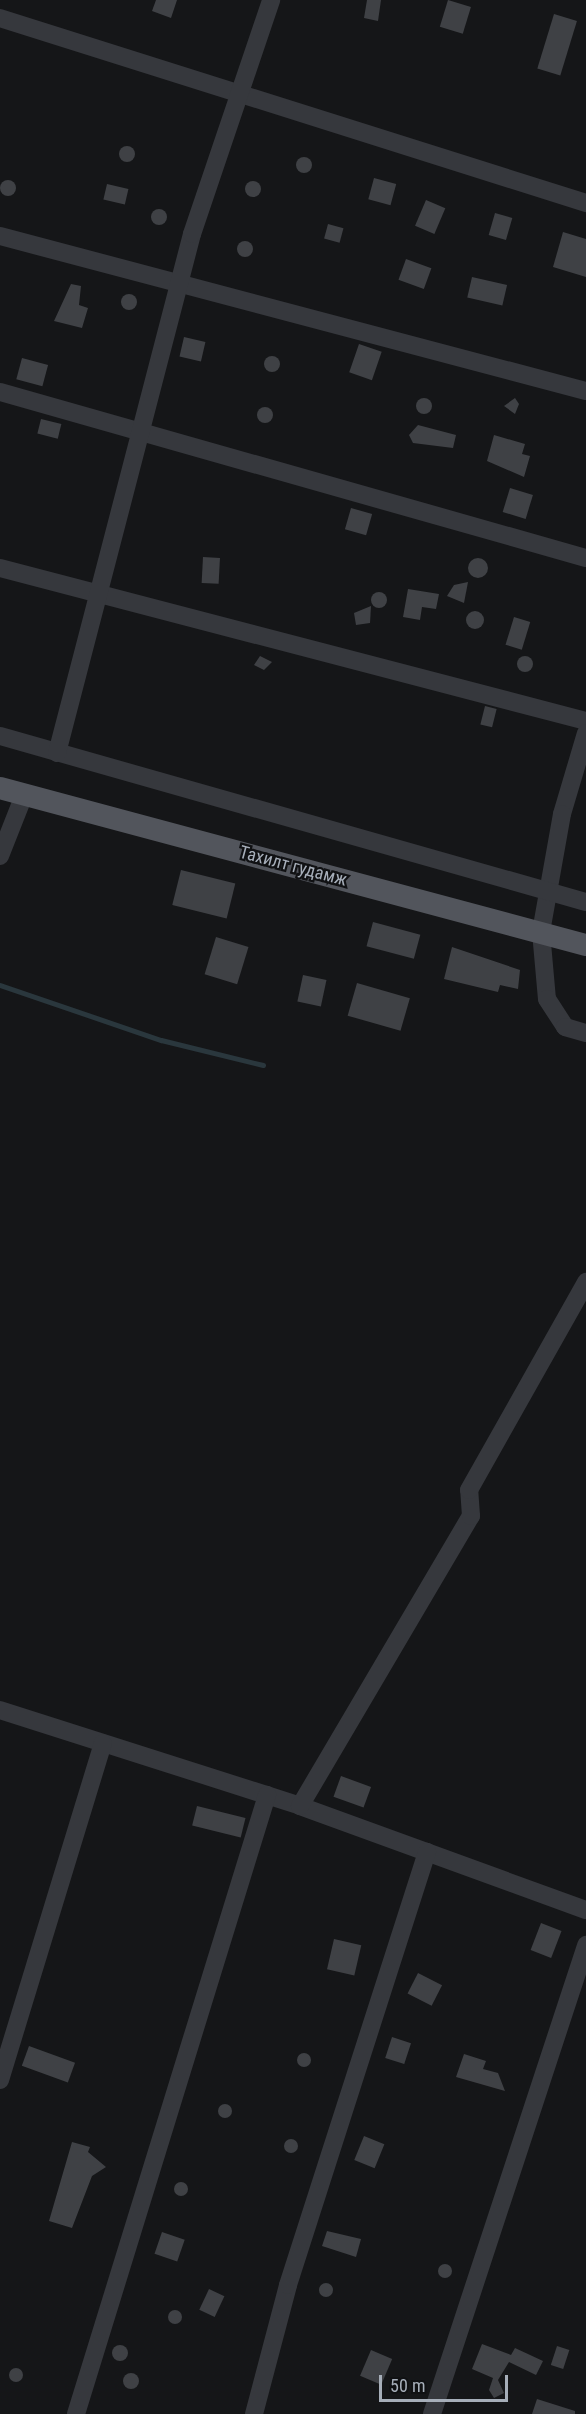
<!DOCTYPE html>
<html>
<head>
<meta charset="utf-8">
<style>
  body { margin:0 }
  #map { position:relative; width:586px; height:2414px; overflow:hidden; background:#151618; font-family:"Roboto Condensed",sans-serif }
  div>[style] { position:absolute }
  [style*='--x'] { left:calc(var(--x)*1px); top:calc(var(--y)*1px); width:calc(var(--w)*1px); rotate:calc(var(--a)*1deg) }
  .stream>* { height:5px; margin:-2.5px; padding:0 2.5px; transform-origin:2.5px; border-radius:2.5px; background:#2a373d }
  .building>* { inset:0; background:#3f4145; transform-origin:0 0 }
  .round { border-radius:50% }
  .minor>* { height:18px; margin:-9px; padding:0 9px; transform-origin:9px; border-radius:9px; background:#36383d }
  .major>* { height:22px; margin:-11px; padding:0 11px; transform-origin:11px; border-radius:11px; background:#52555c }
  span { translate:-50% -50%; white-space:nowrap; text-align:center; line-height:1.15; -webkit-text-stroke:4.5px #101113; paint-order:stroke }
  .street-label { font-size:18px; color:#a6aeb9 }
  .scale { position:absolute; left:379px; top:2375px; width:129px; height:27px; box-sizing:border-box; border:3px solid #a6aeb9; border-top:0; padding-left:8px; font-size:18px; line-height:21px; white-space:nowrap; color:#a6aeb9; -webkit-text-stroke:4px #101113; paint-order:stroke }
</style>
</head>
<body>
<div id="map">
  <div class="stream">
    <div style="--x:0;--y:985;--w:170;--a:18.9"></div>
    <div style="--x:161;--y:1040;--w:105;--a:13.8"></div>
  </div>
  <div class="building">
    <div style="clip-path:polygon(156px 0,177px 0,171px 18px,152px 11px)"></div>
    <div style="clip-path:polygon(367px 0,381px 0,378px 21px,364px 18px)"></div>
    <div style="left:448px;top:0;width:24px;height:28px;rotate:17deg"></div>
    <div style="left:554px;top:14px;width:24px;height:57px;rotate:17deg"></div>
    <div class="round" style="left:119px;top:146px;width:16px;height:16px"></div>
    <div class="round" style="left:296px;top:157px;width:16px;height:16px"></div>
    <div style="left:374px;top:178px;width:23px;height:22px;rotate:15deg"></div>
    <div class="round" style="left:0;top:180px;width:16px;height:16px"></div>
    <div class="round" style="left:245px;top:181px;width:16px;height:16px"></div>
    <div style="left:107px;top:184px;width:22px;height:16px;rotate:13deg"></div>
    <div style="left:426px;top:200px;width:21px;height:28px;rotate:23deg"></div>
    <div class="round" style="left:151px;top:209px;width:16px;height:16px"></div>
    <div style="left:495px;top:213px;width:18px;height:23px;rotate:16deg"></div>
    <div style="left:328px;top:224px;width:16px;height:15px;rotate:15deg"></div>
    <div style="clip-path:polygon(563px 232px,586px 239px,586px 277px,553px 267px)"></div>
    <div class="round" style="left:237px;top:241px;width:16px;height:16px"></div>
    <div style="left:406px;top:259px;width:27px;height:22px;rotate:20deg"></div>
    <div style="left:472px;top:277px;width:36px;height:21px;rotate:13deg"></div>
    <div style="clip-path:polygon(71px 284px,81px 286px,79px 305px,88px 308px,82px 328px,54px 321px)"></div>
    <div class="round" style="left:121px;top:294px;width:16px;height:16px"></div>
    <div style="left:184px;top:337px;width:22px;height:20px;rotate:13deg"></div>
    <div style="left:359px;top:344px;width:24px;height:30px;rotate:19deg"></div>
    <div class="round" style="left:264px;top:356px;width:16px;height:16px"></div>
    <div style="left:22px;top:358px;width:27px;height:22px;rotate:15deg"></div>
    <div class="round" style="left:416px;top:398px;width:16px;height:16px"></div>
    <div style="clip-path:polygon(515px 398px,519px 404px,515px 414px,504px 406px)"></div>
    <div class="round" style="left:257px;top:407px;width:16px;height:16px"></div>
    <div style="left:41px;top:419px;width:21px;height:15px;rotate:14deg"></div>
    <div style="clip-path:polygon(418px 425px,456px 435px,453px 448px,413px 443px,409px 435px)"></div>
    <div style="clip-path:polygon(494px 435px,525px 444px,522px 454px,530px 456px,524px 477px,487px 461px)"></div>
    <div style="left:510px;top:488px;width:24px;height:25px;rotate:17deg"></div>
    <div style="left:351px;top:508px;width:22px;height:22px;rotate:16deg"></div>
    <div style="left:203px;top:557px;width:17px;height:26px;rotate:3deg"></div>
    <div class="round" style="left:468px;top:558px;width:20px;height:20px"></div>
    <div style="clip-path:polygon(468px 582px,464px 603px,447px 596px,454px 585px)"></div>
    <div style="clip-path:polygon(408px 589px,439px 594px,436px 609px,422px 607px,420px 620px,403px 617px)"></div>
    <div class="round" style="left:371px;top:592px;width:16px;height:16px"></div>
    <div style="clip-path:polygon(371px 606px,370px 623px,356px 625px,354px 613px)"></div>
    <div class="round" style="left:466px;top:611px;width:18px;height:18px"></div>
    <div style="left:514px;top:617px;width:17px;height:29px;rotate:17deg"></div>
    <div class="round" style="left:517px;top:656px;width:16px;height:16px"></div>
    <div style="clip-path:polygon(260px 656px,272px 662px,264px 670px,254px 665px)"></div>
    <div style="left:485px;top:706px;width:12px;height:19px;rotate:14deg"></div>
    <div style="left:181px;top:870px;width:56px;height:36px;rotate:14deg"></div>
    <div style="left:373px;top:922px;width:49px;height:25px;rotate:15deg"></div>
    <div style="left:216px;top:937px;width:34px;height:39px;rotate:17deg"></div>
    <div style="clip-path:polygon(452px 947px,520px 970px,518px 989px,500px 985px,498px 992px,444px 979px)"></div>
    <div style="left:303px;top:975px;width:24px;height:27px;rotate:12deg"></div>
    <div style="left:357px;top:983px;width:55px;height:34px;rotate:16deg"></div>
    <div style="left:341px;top:1776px;width:32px;height:22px;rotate:20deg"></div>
    <div style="left:197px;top:1806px;width:50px;height:20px;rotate:14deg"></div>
    <div style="left:541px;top:1923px;width:22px;height:29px;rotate:21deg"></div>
    <div style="left:334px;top:1939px;width:28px;height:31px;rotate:13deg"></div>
    <div style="left:418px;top:1973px;width:27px;height:23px;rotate:27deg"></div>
    <div style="left:392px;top:2037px;width:20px;height:22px;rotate:18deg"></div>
    <div style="left:29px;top:2046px;width:49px;height:21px;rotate:20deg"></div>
    <div class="round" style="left:297px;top:2053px;width:14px;height:14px"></div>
    <div style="clip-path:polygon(464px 2054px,486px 2061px,483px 2069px,498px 2073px,505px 2091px,456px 2077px)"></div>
    <div class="round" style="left:218px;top:2104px;width:14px;height:14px"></div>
    <div style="left:364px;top:2136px;width:22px;height:26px;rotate:22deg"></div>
    <div class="round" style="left:284px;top:2139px;width:14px;height:14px"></div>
    <div style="clip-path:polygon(72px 2142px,90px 2147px,88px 2152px,106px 2167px,92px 2176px,72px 2228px,49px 2221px)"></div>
    <div class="round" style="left:174px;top:2182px;width:14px;height:14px"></div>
    <div style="clip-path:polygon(327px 2231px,361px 2239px,356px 2257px,322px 2246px)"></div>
    <div style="left:162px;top:2232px;width:24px;height:23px;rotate:19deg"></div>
    <div class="round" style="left:438px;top:2264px;width:14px;height:14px"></div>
    <div class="round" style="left:319px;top:2283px;width:14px;height:14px"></div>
    <div style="left:209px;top:2289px;width:17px;height:23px;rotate:25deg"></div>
    <div class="round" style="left:168px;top:2310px;width:14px;height:14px"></div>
    <div style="clip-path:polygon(482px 2344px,511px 2355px,515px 2348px,543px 2361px,536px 2375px,509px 2362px,498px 2380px,504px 2393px,494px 2398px,489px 2390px,493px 2378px,472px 2369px)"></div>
    <div class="round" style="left:112px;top:2345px;width:16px;height:16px"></div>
    <div style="left:557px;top:2346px;width:13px;height:20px;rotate:18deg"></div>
    <div style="left:371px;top:2350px;width:23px;height:28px;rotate:23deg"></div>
    <div class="round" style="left:9px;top:2368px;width:14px;height:14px"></div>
    <div class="round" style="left:123px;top:2373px;width:16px;height:16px"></div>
    <div style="clip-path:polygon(537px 2399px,575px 2411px,575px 2414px,532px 2414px)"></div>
  </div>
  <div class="minor">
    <div style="--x:0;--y:18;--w:615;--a:17.52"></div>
    <div style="--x:0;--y:236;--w:606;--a:14.82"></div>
    <div style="--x:0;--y:392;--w:609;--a:15.82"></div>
    <div style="--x:0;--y:568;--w:606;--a:14.63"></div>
    <div style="--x:586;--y:733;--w:84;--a:106.5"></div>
    <div style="--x:562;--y:814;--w:120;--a:100.1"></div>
    <div style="--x:541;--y:932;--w:67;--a:84.9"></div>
    <div style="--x:547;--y:999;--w:33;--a:57"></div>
    <div style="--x:565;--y:1027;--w:22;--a:16"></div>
    <div style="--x:0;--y:736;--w:609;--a:15.82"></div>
    <div style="--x:57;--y:753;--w:536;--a:-75.42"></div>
    <div style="--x:192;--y:234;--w:247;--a:-71.3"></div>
    <div style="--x:0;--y:856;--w:66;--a:-68.5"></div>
    <div style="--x:0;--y:1710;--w:315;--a:17.7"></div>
    <div style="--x:300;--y:1806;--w:304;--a:20"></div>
    <div style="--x:300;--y:1806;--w:337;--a:-59.5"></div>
    <div style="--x:471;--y:1516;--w:26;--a:-94"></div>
    <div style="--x:469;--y:1490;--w:239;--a:-60.6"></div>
    <div style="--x:0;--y:2080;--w:352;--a:-73"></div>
    <div style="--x:76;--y:2414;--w:648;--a:-72.85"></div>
    <div style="--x:254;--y:2414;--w:133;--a:-75.2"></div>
    <div style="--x:288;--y:2285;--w:455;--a:-72.2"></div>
    <div style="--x:432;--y:2414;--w:494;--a:-71.8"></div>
  </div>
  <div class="major">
    <div style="--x:0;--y:788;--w:607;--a:15"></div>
  </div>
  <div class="street-label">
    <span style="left:293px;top:866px;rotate:15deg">Тахилт гудамж</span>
  </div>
  <div class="scale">50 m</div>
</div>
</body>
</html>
